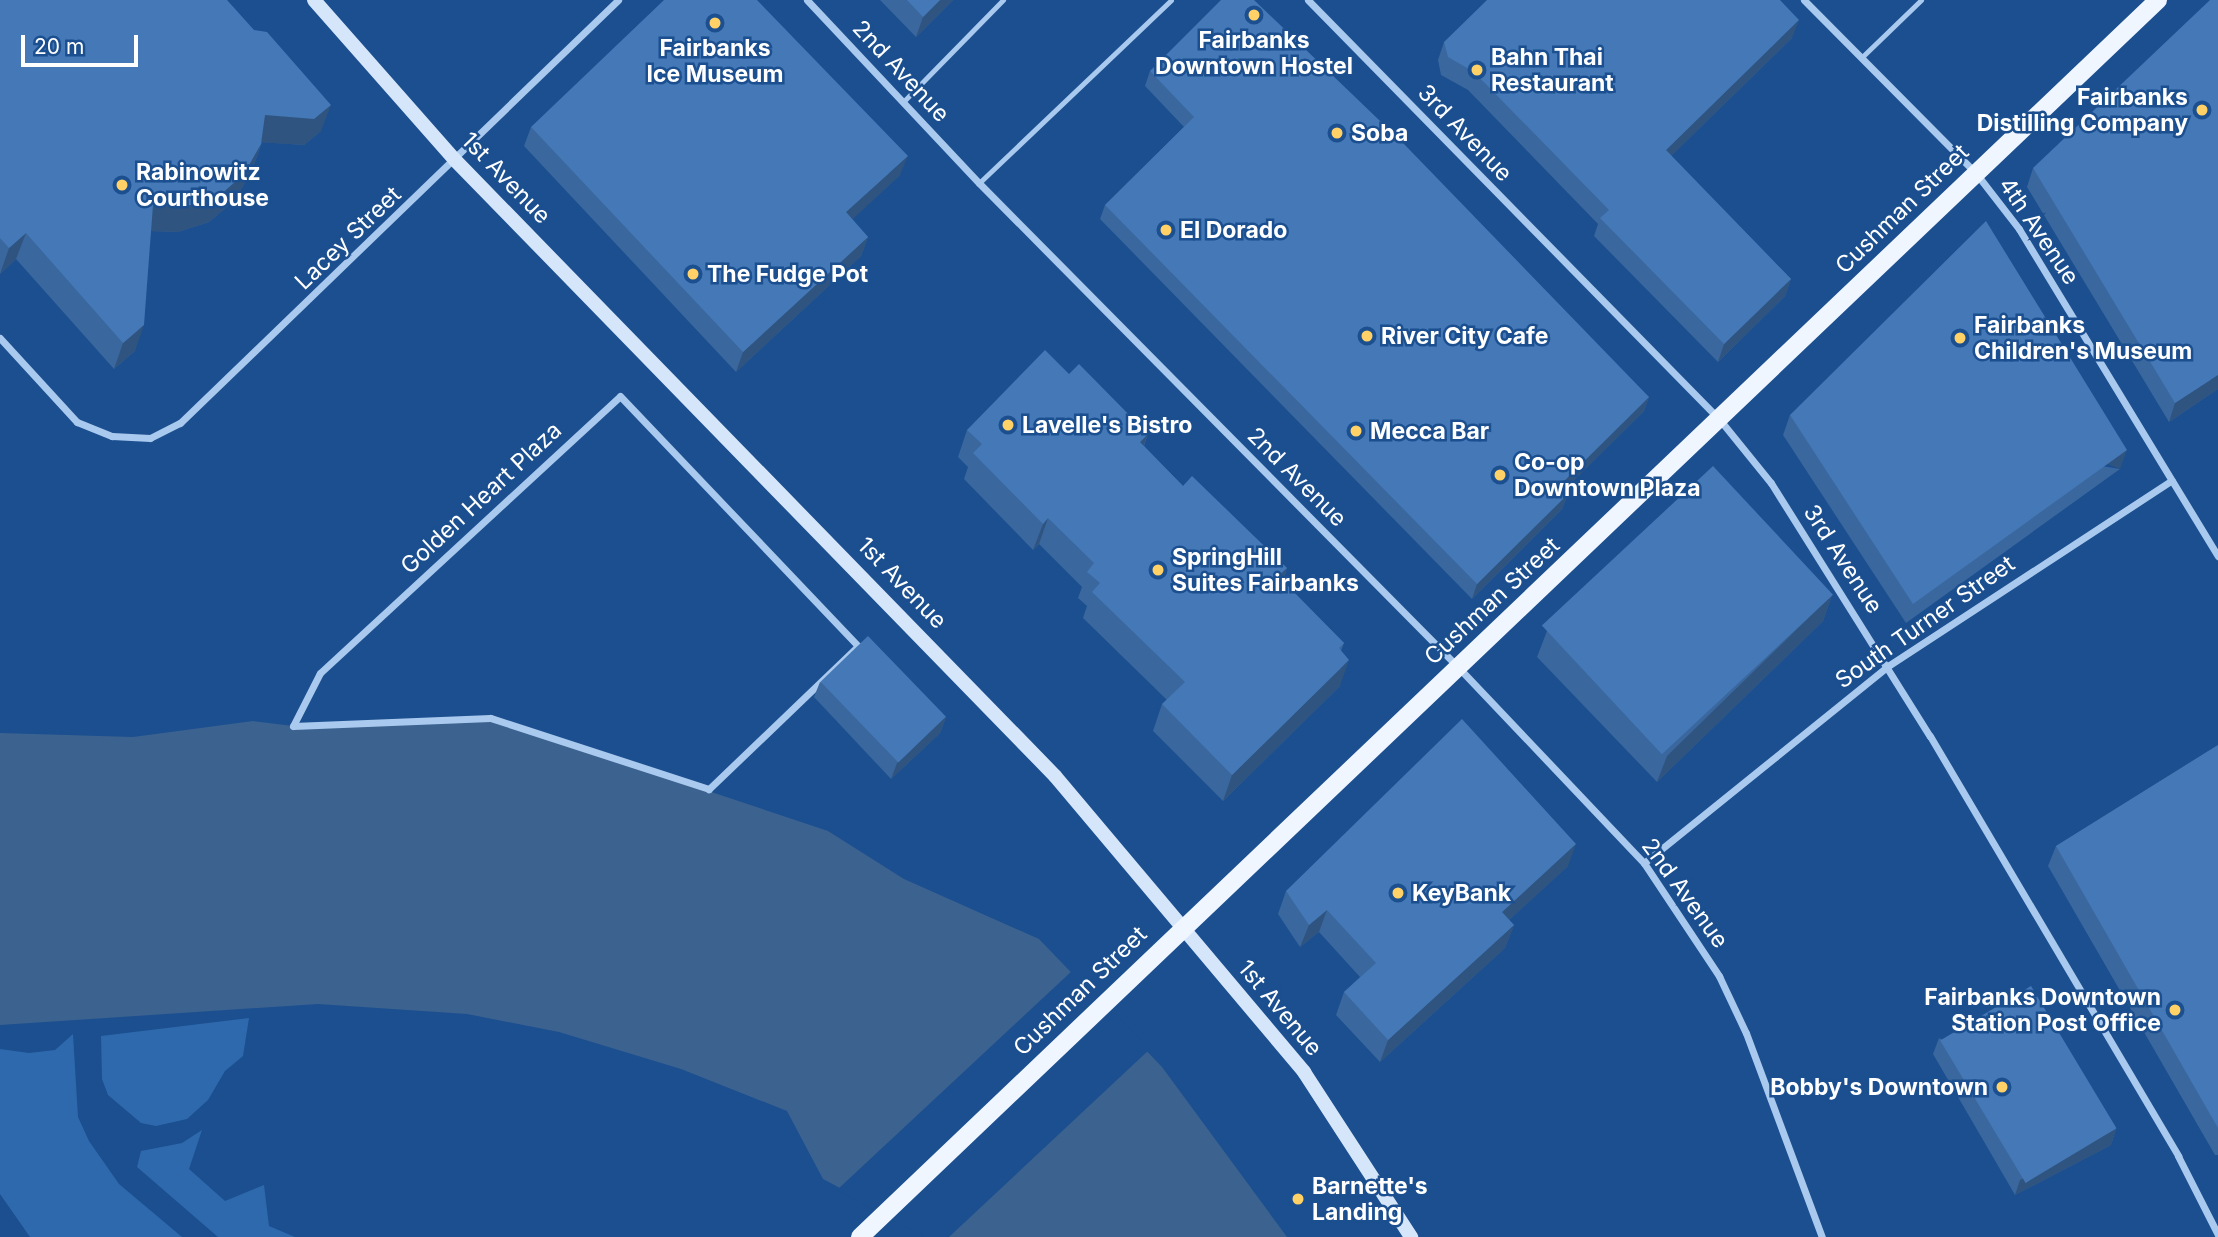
<!DOCTYPE html>
<html>
<head>
<meta charset="utf-8">
<style>
  body { margin:0 }
  #map { position:relative; width:2218px; height:1237px; overflow:hidden; background:#1b4f8f; font-family:Inter,sans-serif }
  div>[style] { position:absolute }
  [style*='--x'] { left:calc(var(--x)*1px); top:calc(var(--y)*1px); width:calc(var(--w)*1px); rotate:calc(var(--a)*1deg) }
  .green>* { inset:0; background:#2e69ad }
  .water>* { inset:0; background:#3c6290 }
  .pier>* { inset:0; background:#1b4f8f }
  .lane>* { height:5px; margin:-2.5px; padding:0 2.5px; transform-origin:2.5px; border-radius:2.5px; background:#a9c9ee }
  .street>* { height:7px; margin:-3.5px; padding:0 3.5px; transform-origin:3.5px; border-radius:3.5px; background:#a9c9ee }
  .secondary>* { height:14px; margin:-7px; padding:0 7px; transform-origin:7px; border-radius:7px; background:#d6e6fa }
  .primary>* { height:18px; margin:-9px; padding:0 9px; transform-origin:9px; border-radius:9px; background:#f0f6ff }
  .wall>* { inset:0; background:#3a679d }
  .shaded-wall>* { inset:0; background:#305480; transform-origin:0 0 }
  .building>* { inset:0; background:#4478b7; transform-origin:0 0 }
  .dots>* { width:19px; height:19px; translate:-50% -50%; box-sizing:border-box; border:4px solid #1b4f8f; border-radius:50% }
  span { translate:-50% -50%; white-space:nowrap; text-align:center; line-height:1.15; -webkit-text-stroke:5px #1b4f8f; paint-order:stroke }
  .poi-label { font-size:23px; color:#fff; font-weight:700 }
  .left { translate:0 -50%; text-align:left }
  .right { translate:-100% -50%; text-align:right }
  .street-label { font-size:23px; color:#fff }
  .scale { position:absolute; left:21px; top:35px; width:117px; height:32px; box-sizing:border-box; border:4px solid #fff; border-top:0; padding-left:9px; font-size:21px; line-height:24px; white-space:nowrap; color:#fff; -webkit-text-stroke:5px #1b4f8f; paint-order:stroke }
</style>
</head>
<body>
<div id="map">
  <div class="green">
    <div style="clip-path:polygon(249px 1018px,243px 1056px,225px 1071px,208px 1100px,187px 1119px,156px 1126px,141px 1123px,108px 1095px,102px 1079px,101px 1036px)"></div>
    <div style="clip-path:polygon(73px 1034px,78px 1117px,89px 1141px,119px 1184px,182px 1237px,30px 1237px,0 1194px,0 1049px,29px 1053px,55px 1050px)"></div>
    <div style="clip-path:polygon(202px 1130px,189px 1169px,225px 1201px,264px 1185px,269px 1226px,295px 1237px,218px 1237px,137px 1167px,141px 1151px,182px 1143px)"></div>
  </div>
  <div class="water">
    <div style="clip-path:polygon(490px 718px,828px 831px,904px 879px,1039px 939px,1162px 1067px,1287px 1237px,932px 1237px,823px 1179px,787px 1111px,681px 1069px,559px 1032px,467px 1014px,318px 1004px,0 1025px,0 733px,133px 737px,253px 721px,293px 726px)"></div>
  </div>
  <div class="pier">
    <div style="clip-path:polygon(1073px 970px,1150px 1049px,949px 1237px,924px 1237px,837px 1190px)"></div>
  </div>
  <div class="lane">
    <div style="--x:1862;--y:57;--w:82;--a:-44"></div>
    <div style="--x:903;--y:102;--w:143;--a:-45.6"></div>
    <div style="--x:979;--y:183;--w:265;--a:-43.6"></div>
  </div>
  <div class="street">
    <div style="--x:807;--y:0;--w:251;--a:46.8"></div>
    <div style="--x:979;--y:183;--w:681;--a:45.3"></div>
    <div style="--x:1458;--y:667;--w:270;--a:46.5"></div>
    <div style="--x:1644;--y:863;--w:136;--a:56.4"></div>
    <div style="--x:1719;--y:976;--w:63;--a:64.7"></div>
    <div style="--x:1746;--y:1033;--w:218;--a:69.6"></div>
    <div style="--x:1308;--y:0;--w:588;--a:45.55"></div>
    <div style="--x:1720;--y:420;--w:81;--a:51"></div>
    <div style="--x:1771;--y:483;--w:299;--a:57.9"></div>
    <div style="--x:1930;--y:736;--w:488;--a:59.4"></div>
    <div style="--x:2178;--y:1156;--w:89;--a:63.1"></div>
    <div style="--x:1804;--y:0;--w:243;--a:45.2"></div>
    <div style="--x:1975;--y:172;--w:72;--a:52.3"></div>
    <div style="--x:2019;--y:229;--w:383;--a:58.7"></div>
    <div style="--x:0;--y:338;--w:114;--a:47.5"></div>
    <div style="--x:77;--y:422;--w:38;--a:22"></div>
    <div style="--x:112;--y:436;--w:38;--a:3"></div>
    <div style="--x:150;--y:438;--w:34;--a:-27"></div>
    <div style="--x:180;--y:423;--w:609;--a:-44"></div>
    <div style="--x:620;--y:396;--w:345;--a:46.4"></div>
    <div style="--x:858;--y:646;--w:207;--a:136.2"></div>
    <div style="--x:709;--y:789;--w:230;--a:-162"></div>
    <div style="--x:490;--y:718;--w:197;--a:177.7"></div>
    <div style="--x:293;--y:726;--w:59;--a:-63"></div>
    <div style="--x:320;--y:673;--w:408;--a:-42.7"></div>
    <div style="--x:1644;--y:863;--w:314;--a:-38.9"></div>
    <div style="--x:1888;--y:666;--w:339;--a:-33.2"></div>
  </div>
  <div class="secondary">
    <div style="--x:314;--y:0;--w:213;--a:48.6"></div>
    <div style="--x:455;--y:160;--w:860;--a:45.75"></div>
    <div style="--x:1055;--y:776;--w:387;--a:49.9"></div>
    <div style="--x:1304;--y:1072;--w:197;--a:57"></div>
  </div>
  <div class="primary">
    <div style="--x:860;--y:1237;--w:1793;--a:-43.62"></div>
  </div>
  <div class="wall">
    <div style="clip-path:polygon(0 0,321px 131px,304px 145px,262px 142px,252px 170px,235px 200px,209px 222px,178px 232px,151px 231px,135px 351px,114px 369px,16px 259px,0 274px)"></div>
    <div style="clip-path:polygon(880px 0,953px 0,916px 37px)"></div>
    <div style="clip-path:polygon(1792px 38px,1671px 156px,1791px 279px,1785px 296px,1718px 362px,1594px 236px,1598px 224px,1468px 90px,1441px 75px,1438px 60px,1444px 42px)"></div>
    <div style="clip-path:polygon(1150px 71px,1649px 397px,1644px 411px,1564px 490px,1568px 494px,1562px 509px,1472px 599px,1100px 219px,1105px 205px,1184px 127px,1145px 86px)"></div>
    <div style="clip-path:polygon(531px 127px,900px 175px,852px 219px,868px 237px,861px 256px,736px 372px,524px 146px)"></div>
    <div style="clip-path:polygon(2033px 168px,2218px 389px,2169px 422px,2027px 187px)"></div>
    <div style="clip-path:polygon(1069px 374px,1148px 434px,1144px 446px,1183px 486px,1287px 568px,1283px 581px,1344px 643px,1341px 651px,1340px 686px,1223px 801px,1153px 731px,1162px 704px,1167px 700px,1083px 618px,1087px 606px,1078px 598px,1082px 587px,1039px 544px,1033px 550px,964px 479px,968px 467px,958px 457px,967px 430px)"></div>
    <div style="clip-path:polygon(1790px 415px,2120px 469px,1906px 623px,1783px 435px)"></div>
    <div style="clip-path:polygon(1832px 595px,1823px 621px,1657px 782px,1537px 657px,1547px 631px)"></div>
    <div style="clip-path:polygon(820px 682px,946px 717px,940px 733px,891px 779px,814px 697px)"></div>
    <div style="clip-path:polygon(2218px 745px,2218px 1155px,2215px 1155px,2048px 866px,2056px 846px)"></div>
    <div style="clip-path:polygon(1568px 866px,1509px 920px,1514px 925px,1505px 948px,1380px 1062px,1336px 1015px,1344px 992px,1360px 977px,1319px 932px,1300px 947px,1278px 914px,1286px 891px)"></div>
    <div style="clip-path:polygon(1939px 1038px,2116px 1129px,2111px 1145px,2015px 1195px,1933px 1054px)"></div>
  </div>
  <div class="shaded-wall">
    <div style="clip-path:polygon(940px 0,953px 0,916px 37px,923px 17px)"></div>
    <div style="clip-path:polygon(1799px 20px,1792px 38px,1659px 168px,1666px 150px)"></div>
    <div style="clip-path:polygon(331px 105px,321px 131px,304px 145px,256px 142px,265px 115px)"></div>
    <div style="clip-path:polygon(261px 144px,252px 170px,235px 200px,209px 222px,178px 232px,143px 231px,153px 205px)"></div>
    <div style="clip-path:polygon(908px 156px,900px 175px,839px 232px,846px 212px)"></div>
    <div style="clip-path:polygon(26px 233px,16px 259px,0 274px,9px 248px)"></div>
    <div style="clip-path:polygon(868px 237px,861px 256px,736px 372px,743px 352px)"></div>
    <div style="clip-path:polygon(1791px 279px,1785px 296px,1718px 362px,1724px 344px)"></div>
    <div style="clip-path:polygon(144px 325px,135px 351px,114px 369px,123px 343px)"></div>
    <div style="clip-path:polygon(2218px 375px,2218px 389px,2169px 422px,2175px 403px)"></div>
    <div style="clip-path:polygon(1649px 397px,1644px 411px,1554px 500px,1559px 486px)"></div>
    <div style="clip-path:polygon(1148px 434px,1138px 460px,1140px 442px)"></div>
    <div style="left:2127px;top:450px;width:20px;height:264px;rotate:110deg"></div>
    <div style="clip-path:polygon(1568px 494px,1562px 509px,1472px 599px,1477px 584px)"></div>
    <div style="clip-path:polygon(1048px 518px,1039px 544px,1033px 550px,1043px 524px)"></div>
    <div style="clip-path:polygon(1287px 568px,1278px 594px,1278px 576px)"></div>
    <div style="clip-path:polygon(1832px 595px,1823px 621px,1657px 782px,1667px 756px)"></div>
    <div style="clip-path:polygon(1349px 660px,1340px 686px,1223px 801px,1232px 775px)"></div>
    <div style="clip-path:polygon(946px 717px,940px 733px,891px 779px,897px 763px)"></div>
    <div style="clip-path:polygon(1576px 844px,1568px 866px,1494px 934px,1502px 912px)"></div>
    <div style="clip-path:polygon(1327px 910px,1319px 932px,1300px 947px,1309px 925px)"></div>
    <div style="clip-path:polygon(1514px 925px,1505px 948px,1380px 1062px,1388px 1040px)"></div>
    <div style="clip-path:polygon(2116px 1129px,2111px 1145px,2015px 1195px,2020px 1180px)"></div>
  </div>
  <div class="building">
    <div style="clip-path:polygon(0 0,227px 0,254px 30px,267px 32px,331px 105px,314px 119px,265px 115px,261px 144px,244px 174px,219px 196px,187px 206px,153px 205px,144px 325px,123px 343px,26px 233px,9px 248px,0 238px)"></div>
    <div style="clip-path:polygon(664px 0,757px 0,908px 156px,846px 212px,868px 237px,743px 352px,531px 127px)"></div>
    <div style="clip-path:polygon(907px 0,940px 0,923px 17px)"></div>
    <div style="clip-path:polygon(1221px 0,1254px 0,1404px 144px,1649px 397px,1559px 486px,1568px 494px,1477px 584px,1105px 205px,1194px 117px,1150px 71px)"></div>
    <div style="clip-path:polygon(1487px 0,1780px 0,1799px 20px,1666px 150px,1791px 279px,1724px 344px,1600px 218px,1609px 210px,1474px 72px,1448px 57px,1444px 42px)"></div>
    <div style="clip-path:polygon(2210px 0,2218px 0,2218px 375px,2175px 403px,2033px 168px)"></div>
    <div style="clip-path:polygon(1986px 221px,2127px 450px,1913px 604px,1790px 415px)"></div>
    <div style="clip-path:polygon(1045px 350px,1069px 374px,1079px 364px,1148px 434px,1140px 442px,1183px 486px,1192px 476px,1287px 568px,1278px 576px,1344px 643px,1339px 648px,1349px 660px,1232px 775px,1162px 704px,1185px 682px,1092px 592px,1100px 583px,1087px 572px,1094px 563px,1048px 518px,1043px 524px,973px 453px,982px 444px,967px 430px)"></div>
    <div style="left:1713px;top:466px;width:176px;height:234px;rotate:47deg"></div>
    <div style="left:868px;top:636px;width:112px;height:66px;rotate:46deg"></div>
    <div style="clip-path:polygon(1462px 719px,1576px 844px,1502px 912px,1514px 925px,1388px 1040px,1344px 992px,1376px 963px,1327px 910px,1309px 925px,1286px 891px)"></div>
    <div style="clip-path:polygon(2218px 745px,2218px 1128px,2056px 846px)"></div>
    <div style="left:2031px;top:986px;width:166px;height:106px;rotate:59deg"></div>
  </div>
  <div class="dots">
    <div style="left:1254px;top:15px;background:#ffd166"></div>
    <div style="left:715px;top:23px;background:#ffd166"></div>
    <div style="left:1477px;top:70px;background:#ffd166"></div>
    <div style="left:2202px;top:110px;background:#ffd166"></div>
    <div style="left:1337px;top:133px;background:#ffd166"></div>
    <div style="left:122px;top:185px;background:#ffd166"></div>
    <div style="left:1166px;top:230px;background:#ffd166"></div>
    <div style="left:693px;top:274px;background:#ffd166"></div>
    <div style="left:1367px;top:336px;background:#ffd166"></div>
    <div style="left:1960px;top:338px;background:#ffd166"></div>
    <div style="left:1008px;top:425px;background:#ffd166"></div>
    <div style="left:1356px;top:431px;background:#ffd166"></div>
    <div style="left:1500px;top:475px;background:#ffd166"></div>
    <div style="left:1158px;top:570px;background:#ffd166"></div>
    <div style="left:1398px;top:893px;background:#ffd166"></div>
    <div style="left:2175px;top:1010px;background:#ffd166"></div>
    <div style="left:2002px;top:1087px;background:#ffd166"></div>
    <div style="left:1298px;top:1199px;background:#ffd166"></div>
  </div>
  <div class="poi-label">
    <span style="left:1254px;top:53px">Fairbanks<br>Downtown Hostel</span>
    <span style="left:715px;top:61px">Fairbanks<br>Ice Museum</span>
    <span class="left" style="left:1491px;top:70px">Bahn Thai<br>Restaurant</span>
    <span class="right" style="left:2188px;top:110px">Fairbanks<br>Distilling Company</span>
    <span class="left" style="left:1351px;top:133px">Soba</span>
    <span class="left" style="left:136px;top:185px">Rabinowitz<br>Courthouse</span>
    <span class="left" style="left:1180px;top:230px">El Dorado</span>
    <span class="left" style="left:707px;top:274px">The Fudge Pot</span>
    <span class="left" style="left:1974px;top:338px">Fairbanks<br>Children's Museum</span>
    <span class="left" style="left:1381px;top:336px">River City Cafe</span>
    <span class="left" style="left:1022px;top:425px">Lavelle's Bistro</span>
    <span class="left" style="left:1370px;top:431px">Mecca Bar</span>
    <span class="left" style="left:1514px;top:475px">Co-op<br>Downtown Plaza</span>
    <span class="left" style="left:1172px;top:570px">SpringHill<br>Suites Fairbanks</span>
    <span class="left" style="left:1412px;top:893px">KeyBank</span>
    <span class="right" style="left:2161px;top:1010px">Fairbanks Downtown<br>Station Post Office</span>
    <span class="right" style="left:1988px;top:1087px">Bobby's Downtown</span>
    <span class="left" style="left:1312px;top:1199px">Barnette's<br>Landing</span>
  </div>
  <div class="street-label">
    <span style="left:901px;top:71px;rotate:47deg">2nd Avenue</span>
    <span style="left:1465px;top:133px;rotate:46deg">3rd Avenue</span>
    <span style="left:506px;top:178px;rotate:46deg">1st Avenue</span>
    <span style="left:1902px;top:209px;rotate:-44deg">Cushman Street</span>
    <span style="left:2039px;top:231px;rotate:56deg">4th Avenue</span>
    <span style="left:348px;top:238px;rotate:-44deg">Lacey Street</span>
    <span style="left:1297px;top:477px;rotate:45deg">2nd Avenue</span>
    <span style="left:481px;top:498px;rotate:-43deg">Golden Heart Plaza</span>
    <span style="left:1843px;top:559px;rotate:57deg">3rd Avenue</span>
    <span style="left:902px;top:583px;rotate:46deg">1st Avenue</span>
    <span style="left:1492px;top:601px;rotate:-43deg">Cushman Street</span>
    <span style="left:1925px;top:622px;rotate:-35deg">South Turner Street</span>
    <span style="left:1685px;top:893px;rotate:54deg">2nd Avenue</span>
    <span style="left:1080px;top:991px;rotate:-44deg">Cushman Street</span>
    <span style="left:1280px;top:1008px;rotate:50deg">1st Avenue</span>
  </div>
  <div class="scale">20 m</div>
</div>
</body>
</html>
